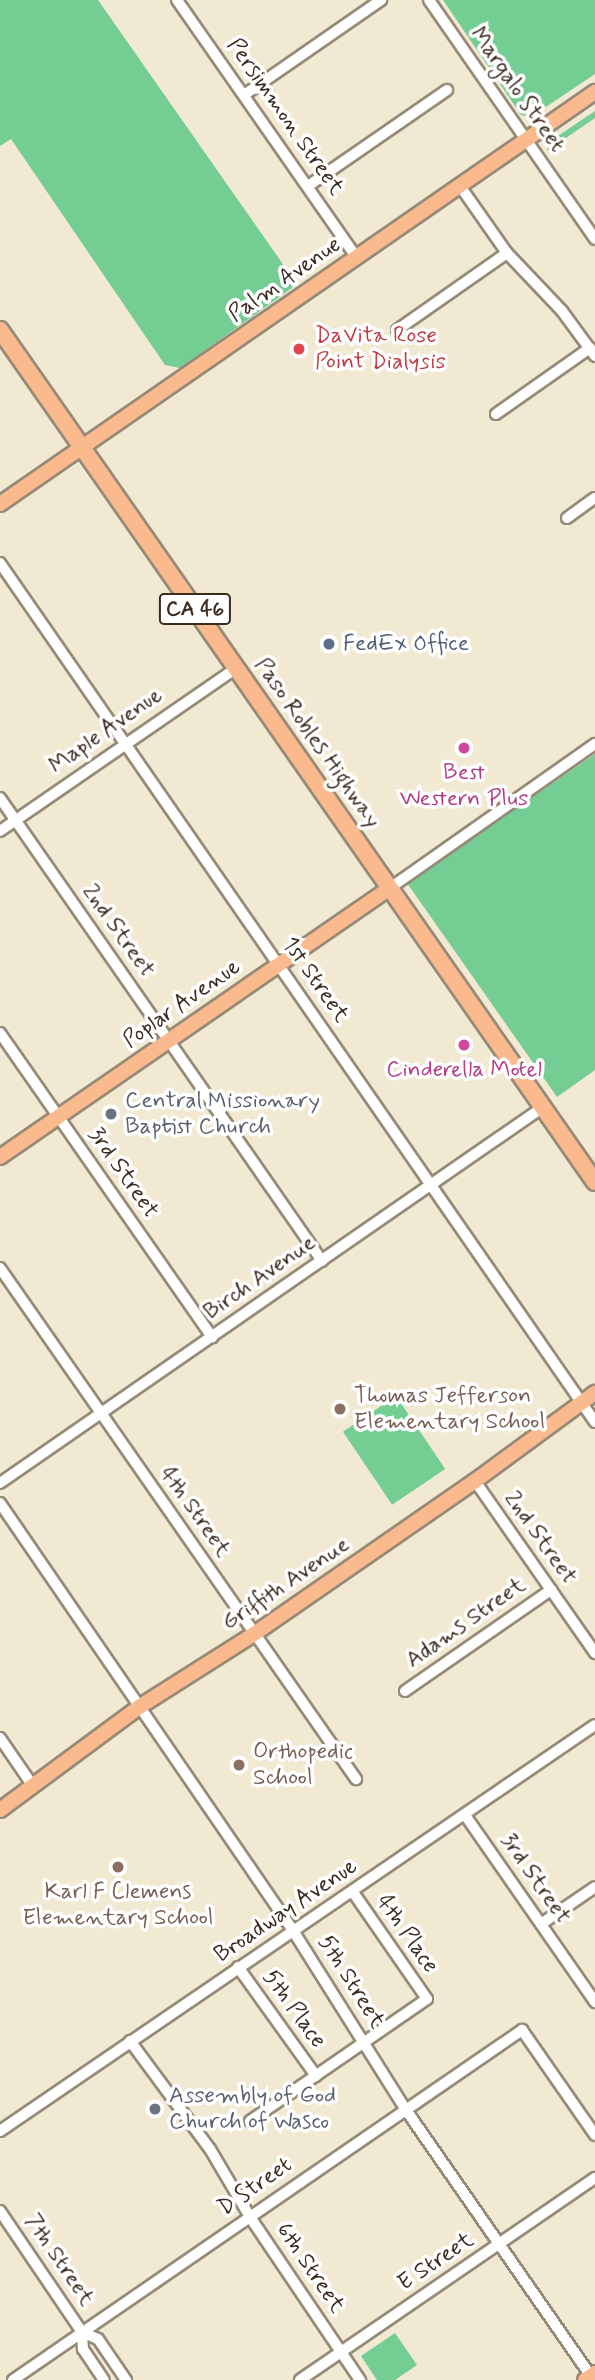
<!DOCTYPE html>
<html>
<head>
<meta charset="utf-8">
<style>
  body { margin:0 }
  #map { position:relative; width:595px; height:2380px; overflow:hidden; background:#f1e9d1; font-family:Mynerve,sans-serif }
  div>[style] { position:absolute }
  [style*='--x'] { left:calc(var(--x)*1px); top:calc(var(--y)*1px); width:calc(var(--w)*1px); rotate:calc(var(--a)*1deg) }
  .green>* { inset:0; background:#74cd93; transform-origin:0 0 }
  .roads { filter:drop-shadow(2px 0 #968a78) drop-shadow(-2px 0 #968a78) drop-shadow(0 2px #968a78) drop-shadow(0 -2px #968a78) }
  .minor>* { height:10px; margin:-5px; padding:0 5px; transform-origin:5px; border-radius:5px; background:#fff }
  .major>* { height:14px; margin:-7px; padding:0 7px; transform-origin:7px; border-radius:7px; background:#fbba8d }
  .highway>* { height:16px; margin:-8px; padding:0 8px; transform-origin:8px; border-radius:8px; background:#fbba8d }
  .dots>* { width:19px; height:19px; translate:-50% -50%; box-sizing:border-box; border:4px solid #fff; border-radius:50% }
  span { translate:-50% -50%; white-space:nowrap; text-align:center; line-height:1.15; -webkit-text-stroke:7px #fff; paint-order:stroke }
  .shield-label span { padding:2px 5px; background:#fff; border:2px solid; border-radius:5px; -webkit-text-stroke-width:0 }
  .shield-label { font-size:21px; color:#3b2a1e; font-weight:700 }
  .street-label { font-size:23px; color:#3b2a1e }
  .health-label { font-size:23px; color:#be3a42 }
  .left { translate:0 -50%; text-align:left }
  .service-label { font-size:23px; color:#4e5e75 }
  .hotel-label { font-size:23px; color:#b23c85 }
  .worship-label { font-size:23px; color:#5b616d }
  .education-label { font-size:23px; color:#785e54 }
</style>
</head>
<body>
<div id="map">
  <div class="green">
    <div style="clip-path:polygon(0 0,98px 0,294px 280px,292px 288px,180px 368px,165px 365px,11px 139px,0 146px)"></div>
    <div style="clip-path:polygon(443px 0,595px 0,595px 74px,531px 117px,521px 115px)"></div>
    <div style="clip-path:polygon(595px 111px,595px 118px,547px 151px,549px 142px)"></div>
    <div style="clip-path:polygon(595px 754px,595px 1070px,557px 1097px,407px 883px)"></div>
    <div style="left:396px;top:1396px;width:88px;height:64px;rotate:56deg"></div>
    <div style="clip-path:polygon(395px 2333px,417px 2365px,395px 2380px,377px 2380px,361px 2356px)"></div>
  </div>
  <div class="roads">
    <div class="minor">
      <div style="--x:177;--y:0;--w:315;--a:55.1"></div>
      <div style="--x:429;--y:0;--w:291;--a:55.2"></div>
      <div style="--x:244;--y:95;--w:167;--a:-34.7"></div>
      <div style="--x:308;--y:186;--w:169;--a:-34.6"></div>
      <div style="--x:460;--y:186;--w:82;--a:55"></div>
      <div style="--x:507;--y:253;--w:80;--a:46.5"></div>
      <div style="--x:562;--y:311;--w:56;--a:53.7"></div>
      <div style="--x:397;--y:330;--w:134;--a:-35"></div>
      <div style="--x:496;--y:414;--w:115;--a:-35.1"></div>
      <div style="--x:567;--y:518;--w:34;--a:-36"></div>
      <div style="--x:0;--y:563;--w:1045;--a:55.29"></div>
      <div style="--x:0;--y:798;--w:564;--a:55.18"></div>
      <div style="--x:0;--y:831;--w:287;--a:-34.6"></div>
      <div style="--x:390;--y:888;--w:251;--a:-35.1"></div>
      <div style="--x:0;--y:1033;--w:371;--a:55.1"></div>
      <div style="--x:0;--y:1268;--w:623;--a:55.14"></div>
      <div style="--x:475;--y:1481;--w:210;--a:55.1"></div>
      <div style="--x:0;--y:1483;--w:660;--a:-34.7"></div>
      <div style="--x:0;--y:1503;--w:516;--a:55.57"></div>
      <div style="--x:292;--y:1929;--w:214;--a:57.8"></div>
      <div style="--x:406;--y:2110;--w:329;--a:55.2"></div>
      <div style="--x:405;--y:1691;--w:178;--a:-34.7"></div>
      <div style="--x:0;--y:1738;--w:58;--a:55.5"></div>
      <div style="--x:465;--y:1815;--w:228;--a:55.2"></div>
      <div style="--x:541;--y:1924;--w:65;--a:-34.4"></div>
      <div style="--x:238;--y:1967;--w:134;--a:54.4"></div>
      <div style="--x:130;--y:2041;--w:134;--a:53.5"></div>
      <div style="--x:210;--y:2149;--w:79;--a:59.5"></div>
      <div style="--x:250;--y:2217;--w:197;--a:56"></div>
      <div style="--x:250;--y:2121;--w:215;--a:-34.6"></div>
      <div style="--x:427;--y:1999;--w:130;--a:-124.7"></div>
      <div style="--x:0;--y:2131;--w:720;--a:-34.31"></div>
      <div style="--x:0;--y:2211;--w:146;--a:55.9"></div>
      <div style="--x:82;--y:2332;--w:17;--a:24"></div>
      <div style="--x:98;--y:2339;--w:50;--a:55.7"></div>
      <div style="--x:82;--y:2332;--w:17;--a:87"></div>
      <div style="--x:83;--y:2349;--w:37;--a:56"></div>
      <div style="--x:13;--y:2380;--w:618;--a:-34.51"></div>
      <div style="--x:522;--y:2030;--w:128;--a:55.2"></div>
      <div style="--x:300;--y:2380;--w:358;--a:-34.4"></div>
    </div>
    <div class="major">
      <div style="--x:0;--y:504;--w:724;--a:-34.7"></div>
      <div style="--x:0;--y:1157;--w:474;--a:-34.6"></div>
      <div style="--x:0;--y:1810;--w:173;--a:-36.5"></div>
      <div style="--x:139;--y:1707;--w:136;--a:-32.4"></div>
      <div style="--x:254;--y:1634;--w:269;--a:-34.7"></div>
      <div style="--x:475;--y:1481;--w:149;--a:-36.3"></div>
      <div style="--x:585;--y:2380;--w:12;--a:-35"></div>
    </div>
    <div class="highway">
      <div style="--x:0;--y:330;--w:1039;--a:55.07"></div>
    </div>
  </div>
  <div class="dots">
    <div style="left:299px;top:349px;background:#e0444e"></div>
    <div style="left:329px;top:644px;background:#5c6f8a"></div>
    <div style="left:464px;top:748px;background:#d1479c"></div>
    <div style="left:464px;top:1045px;background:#d1479c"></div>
    <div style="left:111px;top:1114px;background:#6b7280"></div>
    <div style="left:340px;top:1409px;background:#8d6e63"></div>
    <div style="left:239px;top:1765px;background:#8d6e63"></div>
    <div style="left:118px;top:1867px;background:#8d6e63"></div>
    <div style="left:155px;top:2109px;background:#6b7280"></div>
  </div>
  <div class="shield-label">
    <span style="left:195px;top:609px">CA 46</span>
  </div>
  <div class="street-label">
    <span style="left:517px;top:90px;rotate:55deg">Margalo Street</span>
    <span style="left:285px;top:117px;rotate:55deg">Persimmon Street</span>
    <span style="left:285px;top:280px;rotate:-35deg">Palm Avenue</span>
    <span style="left:106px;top:731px;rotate:-35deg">Maple Avenue</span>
    <span style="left:317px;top:743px;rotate:55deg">Paso Robles Highway</span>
    <span style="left:118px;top:931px;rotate:55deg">2nd Street</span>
    <span style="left:315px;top:980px;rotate:55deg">1st Street</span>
    <span style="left:182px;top:1004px;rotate:-35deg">Poplar Avenue</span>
    <span style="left:123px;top:1173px;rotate:55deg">3rd Street</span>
    <span style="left:260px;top:1278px;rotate:-35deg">Birch Avenue</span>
    <span style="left:195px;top:1512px;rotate:55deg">4th Street</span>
    <span style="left:540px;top:1538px;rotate:55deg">2nd Street</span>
    <span style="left:286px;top:1584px;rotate:-34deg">Griffith Avenue</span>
    <span style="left:466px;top:1623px;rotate:-35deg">Adams Street</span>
    <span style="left:535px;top:1879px;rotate:55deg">3rd Street</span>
    <span style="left:286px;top:1911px;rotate:-34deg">Broadway Avenue</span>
    <span style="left:407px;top:1934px;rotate:55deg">4th Place</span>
    <span style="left:351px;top:1982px;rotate:58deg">5th Street</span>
    <span style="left:294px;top:2009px;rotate:54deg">5th Place</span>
    <span style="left:255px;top:2187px;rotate:-35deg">D Street</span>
    <span style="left:59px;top:2260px;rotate:56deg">7th Street</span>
    <span style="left:436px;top:2262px;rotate:-34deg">E Street</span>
    <span style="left:310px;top:2268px;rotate:56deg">6th Street</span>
  </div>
  <div class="health-label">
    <span class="left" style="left:315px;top:349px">DaVita Rose<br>Point Dialysis</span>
  </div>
  <div class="service-label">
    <span class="left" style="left:343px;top:644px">FedEx Office</span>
  </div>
  <div class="hotel-label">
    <span style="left:464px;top:786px">Best<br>Western Plus</span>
    <span style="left:464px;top:1070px">Cinderella Motel</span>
  </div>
  <div class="worship-label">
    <span class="left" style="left:125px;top:1114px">Central Missionary<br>Baptist Church</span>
    <span class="left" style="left:169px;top:2109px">Assembly of God<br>Church of Wasco</span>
  </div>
  <div class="education-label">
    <span class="left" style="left:354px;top:1409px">Thomas Jefferson<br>Elementary School</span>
    <span class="left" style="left:253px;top:1765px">Orthopedic<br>School</span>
    <span style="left:118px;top:1905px">Karl F Clemens<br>Elementary School</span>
  </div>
</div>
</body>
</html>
